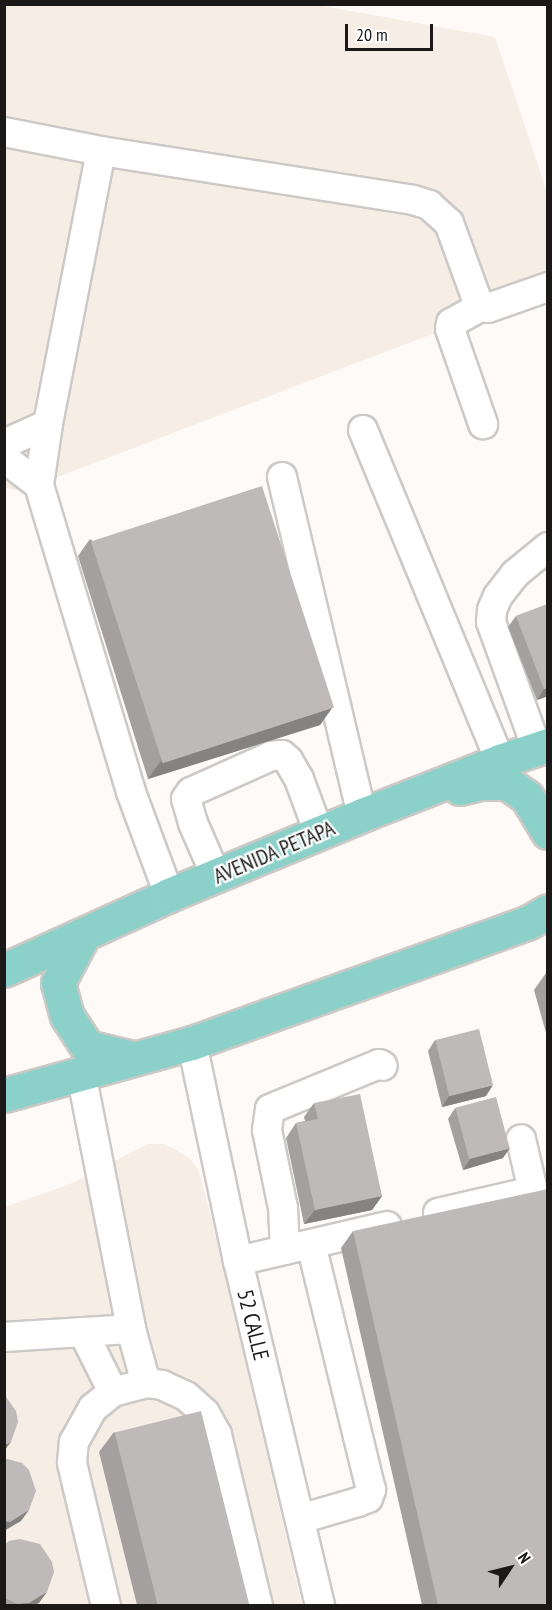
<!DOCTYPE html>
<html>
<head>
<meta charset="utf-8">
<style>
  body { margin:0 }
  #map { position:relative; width:552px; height:1610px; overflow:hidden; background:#fdfaf7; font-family:"PT Sans Narrow",sans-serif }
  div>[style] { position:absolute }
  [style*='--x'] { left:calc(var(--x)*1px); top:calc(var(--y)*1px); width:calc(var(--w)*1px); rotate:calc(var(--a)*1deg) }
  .built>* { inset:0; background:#f6ede4 }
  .roads { filter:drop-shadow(2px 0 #ccc9c6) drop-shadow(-2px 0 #ccc9c6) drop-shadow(0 2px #ccc9c6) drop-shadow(0 -2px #ccc9c6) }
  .minor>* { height:28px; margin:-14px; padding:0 14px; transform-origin:14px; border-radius:14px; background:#fff }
  .major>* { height:33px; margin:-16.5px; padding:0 16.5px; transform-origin:16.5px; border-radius:16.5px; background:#8cd1c9 }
  .wall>* { inset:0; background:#a3a09f }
  .shaded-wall>* { inset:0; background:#858282 }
  .building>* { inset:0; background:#bebab9; transform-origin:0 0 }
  span { translate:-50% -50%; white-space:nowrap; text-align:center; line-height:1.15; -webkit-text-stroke:4.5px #fff; paint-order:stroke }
  .street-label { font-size:22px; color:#1a1918 }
  .frame { position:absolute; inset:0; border:6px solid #1a1918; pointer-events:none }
  .north { position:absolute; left:480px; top:1538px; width:60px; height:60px; -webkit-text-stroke:4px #fff; paint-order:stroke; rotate:55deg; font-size:16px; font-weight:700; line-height:24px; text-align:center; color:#1a1918 }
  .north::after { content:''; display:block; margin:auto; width:21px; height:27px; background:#1a1918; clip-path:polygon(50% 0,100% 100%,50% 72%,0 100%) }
  .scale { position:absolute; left:345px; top:24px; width:88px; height:27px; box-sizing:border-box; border:3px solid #1a1918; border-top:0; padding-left:8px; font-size:18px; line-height:21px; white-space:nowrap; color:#1a1918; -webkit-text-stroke:4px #fff; paint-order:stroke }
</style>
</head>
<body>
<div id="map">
  <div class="built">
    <div style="clip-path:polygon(4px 5px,318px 5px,495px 37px,547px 192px,547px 290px,21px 491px,5px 488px)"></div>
    <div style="clip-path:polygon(148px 1144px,163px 1144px,175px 1149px,190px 1159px,198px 1169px,214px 1228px,302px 1605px,5px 1606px,5px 1207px,70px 1184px)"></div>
  </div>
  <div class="roads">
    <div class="minor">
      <div style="--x:4;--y:132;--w:99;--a:11.1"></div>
      <div style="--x:101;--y:151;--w:316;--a:8.9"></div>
      <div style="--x:413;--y:200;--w:17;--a:17"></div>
      <div style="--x:429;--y:205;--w:27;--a:42"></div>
      <div style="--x:449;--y:223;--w:82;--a:70"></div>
      <div style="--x:477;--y:300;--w:8;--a:50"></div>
      <div style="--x:482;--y:306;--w:6;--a:18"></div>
      <div style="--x:488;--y:308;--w:64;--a:-19.3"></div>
      <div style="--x:101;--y:151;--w:278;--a:101"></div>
      <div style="--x:48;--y:424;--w:62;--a:98.4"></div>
      <div style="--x:39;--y:485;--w:320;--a:73.3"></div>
      <div style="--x:131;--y:792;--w:110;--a:69.7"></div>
      <div style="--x:482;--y:306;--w:35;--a:151"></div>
      <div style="--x:451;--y:323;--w:6;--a:99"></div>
      <div style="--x:450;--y:329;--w:101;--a:70.8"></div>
      <div style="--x:363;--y:430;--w:358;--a:67.5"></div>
      <div style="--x:4;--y:444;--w:48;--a:-24.4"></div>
      <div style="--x:4;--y:458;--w:44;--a:37.6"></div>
      <div style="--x:282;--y:477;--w:347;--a:76.7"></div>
      <div style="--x:537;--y:749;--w:135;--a:-109.9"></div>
      <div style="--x:491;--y:622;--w:12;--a:-85"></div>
      <div style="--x:492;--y:610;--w:15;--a:-67"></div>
      <div style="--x:498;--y:596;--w:28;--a:-52"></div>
      <div style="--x:515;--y:574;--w:43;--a:-39.3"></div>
      <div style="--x:216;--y:876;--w:58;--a:-113.5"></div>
      <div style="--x:193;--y:823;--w:25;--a:-106"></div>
      <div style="--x:186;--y:799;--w:9;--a:-54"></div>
      <div style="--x:191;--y:792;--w:88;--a:-24.2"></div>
      <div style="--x:271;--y:756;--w:11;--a:-5"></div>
      <div style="--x:282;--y:755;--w:8;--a:40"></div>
      <div style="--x:288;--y:760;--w:22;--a:60"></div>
      <div style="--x:299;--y:779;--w:58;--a:69.7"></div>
      <div style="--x:192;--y:1043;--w:223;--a:78.1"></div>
      <div style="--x:238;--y:1261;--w:355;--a:76.6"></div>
      <div style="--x:81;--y:1073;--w:261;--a:78.9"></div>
      <div style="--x:131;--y:1329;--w:56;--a:74.5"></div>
      <div style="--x:438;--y:1213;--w:98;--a:-13"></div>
      <div style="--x:533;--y:1191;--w:53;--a:-103"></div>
      <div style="--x:285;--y:1250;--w:42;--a:-92.7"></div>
      <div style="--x:283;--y:1208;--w:80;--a:-101.6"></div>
      <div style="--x:267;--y:1130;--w:21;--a:-82"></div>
      <div style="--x:270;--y:1109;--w:118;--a:-22.4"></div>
      <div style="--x:379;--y:1064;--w:4;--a:27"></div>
      <div style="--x:238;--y:1261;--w:153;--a:-13.2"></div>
      <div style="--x:83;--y:1332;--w:67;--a:63.4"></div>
      <div style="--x:4;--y:1337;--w:127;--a:-3.6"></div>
      <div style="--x:300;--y:1519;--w:60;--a:-16.3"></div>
      <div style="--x:358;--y:1502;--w:11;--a:-22"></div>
      <div style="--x:368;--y:1498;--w:9;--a:-69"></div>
      <div style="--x:371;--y:1490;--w:253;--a:-103.7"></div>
      <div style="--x:106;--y:1606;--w:147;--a:-103.4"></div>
      <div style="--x:72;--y:1463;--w:21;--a:-85"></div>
      <div style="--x:74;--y:1442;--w:39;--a:-61"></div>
      <div style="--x:93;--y:1408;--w:26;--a:-39"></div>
      <div style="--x:113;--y:1392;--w:34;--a:-15"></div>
      <div style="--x:146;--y:1383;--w:16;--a:7"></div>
      <div style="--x:162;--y:1385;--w:26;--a:25"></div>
      <div style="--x:186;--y:1396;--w:25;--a:42"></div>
      <div style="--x:205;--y:1413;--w:25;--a:61"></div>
      <div style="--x:217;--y:1435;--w:176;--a:76.5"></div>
    </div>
    <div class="major">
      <div style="--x:460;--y:788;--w:21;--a:-14"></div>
      <div style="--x:480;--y:783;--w:27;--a:0"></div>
      <div style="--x:507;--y:783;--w:24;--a:35"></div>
      <div style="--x:527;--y:797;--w:41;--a:59"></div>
      <div style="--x:82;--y:937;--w:52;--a:117.6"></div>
      <div style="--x:58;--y:983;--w:34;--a:75"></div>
      <div style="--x:67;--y:1016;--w:37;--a:57"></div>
      <div style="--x:87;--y:1047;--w:46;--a:13.7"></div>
      <div style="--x:4;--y:970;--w:181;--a:-24.4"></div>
      <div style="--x:169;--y:895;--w:209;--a:-22.5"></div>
      <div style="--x:362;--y:815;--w:148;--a:-21.4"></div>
      <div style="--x:500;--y:761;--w:51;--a:-18.4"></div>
      <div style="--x:4;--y:1095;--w:195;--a:-15.5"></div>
      <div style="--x:192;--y:1043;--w:285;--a:-19.7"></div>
      <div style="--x:460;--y:947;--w:73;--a:-19.9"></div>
      <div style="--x:529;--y:922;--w:22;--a:-30"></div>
    </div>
  </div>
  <div class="wall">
    <div style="clip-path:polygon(90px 539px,332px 708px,320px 725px,148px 779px,78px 556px)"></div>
    <div style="clip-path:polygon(548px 604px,548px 696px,537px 700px,508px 627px,516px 616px)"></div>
    <div style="clip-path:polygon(548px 972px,548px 1040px,534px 990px,546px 973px)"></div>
    <div style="clip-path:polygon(435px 1040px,486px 1096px,442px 1107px,428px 1051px)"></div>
    <div style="clip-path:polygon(314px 1103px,382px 1196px,372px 1210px,304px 1224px,286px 1138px,296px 1123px,305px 1121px,304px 1117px)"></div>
    <div style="clip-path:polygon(455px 1108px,503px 1158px,463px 1170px,448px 1119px)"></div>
    <div style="clip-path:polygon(353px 1231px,548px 1605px,422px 1605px,341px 1248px)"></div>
    <div style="clip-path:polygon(114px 1432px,249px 1605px,137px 1605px,99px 1452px)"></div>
    <div style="clip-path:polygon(4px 1545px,39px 1603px,34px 1605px,4px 1605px)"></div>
  </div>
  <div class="shaded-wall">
    <div style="clip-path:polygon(548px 688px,548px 696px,537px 700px,544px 689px)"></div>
    <div style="clip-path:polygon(332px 708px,320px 725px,148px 779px,160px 762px)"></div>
    <div style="clip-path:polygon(493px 1085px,486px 1096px,442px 1107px,449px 1096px)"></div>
    <div style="clip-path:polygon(510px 1148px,503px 1158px,463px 1170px,470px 1159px)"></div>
    <div style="clip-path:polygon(382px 1196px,372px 1210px,304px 1224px,315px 1210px)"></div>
    <div style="clip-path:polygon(11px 1442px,4px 1451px,4px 1445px)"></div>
    <div style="clip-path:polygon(29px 1510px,21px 1521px,4px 1531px,4px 1521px)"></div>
    <div style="clip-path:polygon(47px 1592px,39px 1603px,34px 1605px,16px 1605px,18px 1604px)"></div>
  </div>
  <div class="building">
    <div style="left:262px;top:486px;width:233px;height:180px;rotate:72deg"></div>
    <div style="clip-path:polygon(548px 604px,548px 688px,544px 689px,516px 616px)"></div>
    <div style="left:479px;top:1029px;width:58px;height:45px;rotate:76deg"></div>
    <div style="clip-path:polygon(360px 1094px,382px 1196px,315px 1210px,296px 1123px,318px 1119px,314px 1103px)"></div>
    <div style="left:496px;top:1097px;width:53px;height:42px;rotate:75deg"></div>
    <div style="clip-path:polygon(548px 1189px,548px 1605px,438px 1605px,353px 1231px)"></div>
    <div style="clip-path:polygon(4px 1394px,16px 1411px,18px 1422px,11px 1442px,4px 1445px)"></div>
    <div style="left:201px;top:1411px;width:200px;height:89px;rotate:76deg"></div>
    <div style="clip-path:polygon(4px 1458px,22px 1463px,29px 1470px,36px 1491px,29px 1510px,10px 1522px,4px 1521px)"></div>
    <div style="clip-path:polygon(20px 1539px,40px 1544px,52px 1562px,54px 1572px,47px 1592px,29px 1603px,18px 1604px,4px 1598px,4px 1545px,9px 1541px)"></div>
  </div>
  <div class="street-label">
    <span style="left:274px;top:852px;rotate:-23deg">AVENIDA PETAPA</span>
    <span style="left:253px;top:1325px;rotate:76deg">52 CALLE</span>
  </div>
  <div class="frame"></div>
  <div class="north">N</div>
  <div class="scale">20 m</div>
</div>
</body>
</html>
